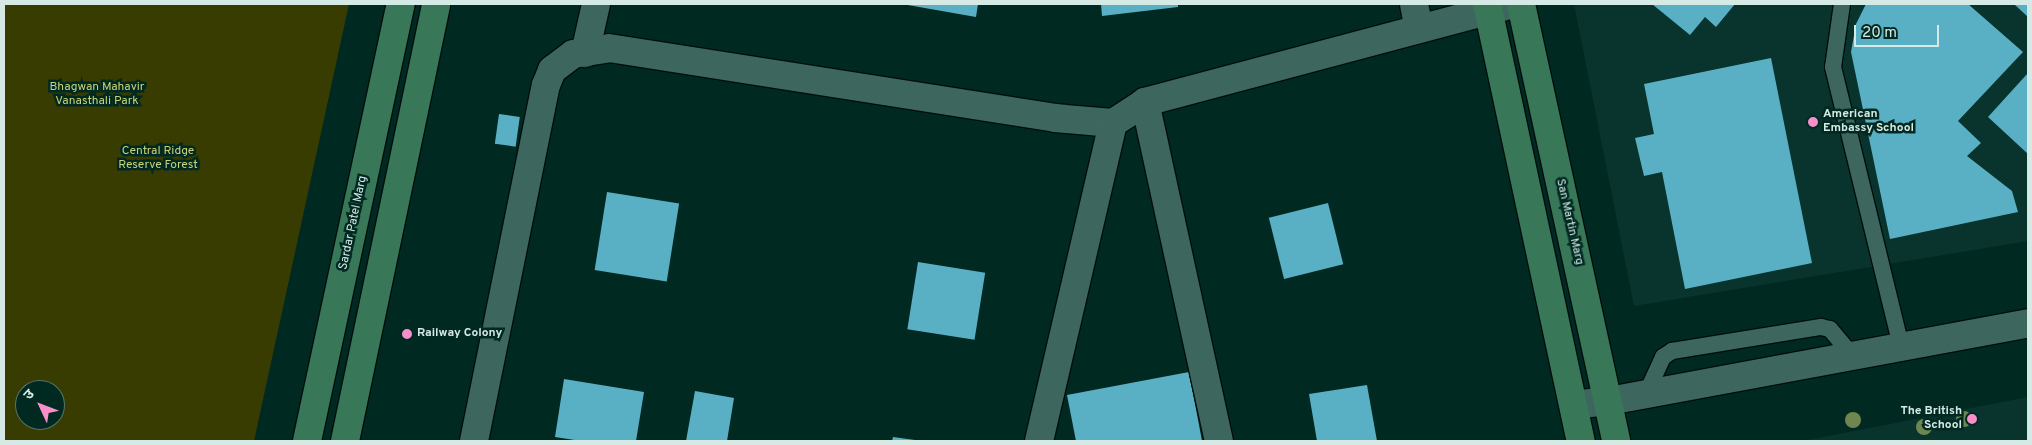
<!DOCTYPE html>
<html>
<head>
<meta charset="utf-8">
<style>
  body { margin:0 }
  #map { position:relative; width:2032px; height:445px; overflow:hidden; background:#002922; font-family:Overpass,"Noto Sans Devanagari",sans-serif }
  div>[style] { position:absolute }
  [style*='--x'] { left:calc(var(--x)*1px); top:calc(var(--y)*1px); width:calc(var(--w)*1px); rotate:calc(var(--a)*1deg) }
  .built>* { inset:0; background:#09342d }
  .green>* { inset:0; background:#383c01 }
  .building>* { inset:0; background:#59b0c4; transform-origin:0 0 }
  .roads { filter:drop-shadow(1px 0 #000f0c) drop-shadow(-1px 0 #000f0c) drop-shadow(0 1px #000f0c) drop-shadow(0 -1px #000f0c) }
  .lane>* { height:16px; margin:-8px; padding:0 8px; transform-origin:8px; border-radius:8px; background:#3d665e }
  .street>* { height:28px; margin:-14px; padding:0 14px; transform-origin:14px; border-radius:14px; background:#3d665e }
  .secondary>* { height:28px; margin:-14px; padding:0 14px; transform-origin:14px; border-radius:14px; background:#387757 }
  .trees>* { width:16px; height:16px; margin:-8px; border-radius:50%; background:#6f8650 }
  .dots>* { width:14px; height:14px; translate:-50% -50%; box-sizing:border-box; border:2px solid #002922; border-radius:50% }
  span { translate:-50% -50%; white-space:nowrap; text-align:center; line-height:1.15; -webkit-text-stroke:5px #002922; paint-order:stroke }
  .park-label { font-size:12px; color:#c9d275 }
  .poi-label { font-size:12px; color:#d5eae5; font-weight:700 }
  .left { translate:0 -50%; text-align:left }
  .right { translate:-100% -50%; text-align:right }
  .street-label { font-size:12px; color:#d5eae5 }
  .frame { position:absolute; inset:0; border:5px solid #d5eae5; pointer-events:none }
  .north { position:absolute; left:15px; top:380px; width:50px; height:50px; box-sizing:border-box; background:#002922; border:1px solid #557670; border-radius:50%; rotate:313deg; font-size:14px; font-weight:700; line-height:20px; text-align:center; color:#d5eae5 }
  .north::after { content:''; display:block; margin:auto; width:18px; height:22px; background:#f98fc9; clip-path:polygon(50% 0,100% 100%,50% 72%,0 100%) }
  .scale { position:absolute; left:1854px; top:25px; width:85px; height:22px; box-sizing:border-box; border:2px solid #d5eae5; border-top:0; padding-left:6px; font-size:15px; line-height:18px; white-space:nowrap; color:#d5eae5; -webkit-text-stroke:4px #002922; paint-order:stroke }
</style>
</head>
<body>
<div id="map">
  <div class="built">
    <div style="clip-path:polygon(1574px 4px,2028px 4px,2028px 241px,1634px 306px)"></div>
    <div style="clip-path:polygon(2028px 397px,2028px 441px,1803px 441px)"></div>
  </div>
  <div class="green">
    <div style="clip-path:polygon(evenodd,4px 4px,349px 4px,254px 441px,4px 441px,4px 4px,25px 390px,55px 390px,55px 420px,25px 420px,25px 390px)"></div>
  </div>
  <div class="building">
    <div style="clip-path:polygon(902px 4px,978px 4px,976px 17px)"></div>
    <div style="clip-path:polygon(1101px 4px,1178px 4px,1178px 7px,1102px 16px)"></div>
    <div style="clip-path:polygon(1652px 4px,1735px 4px,1716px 27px,1705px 17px,1690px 35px)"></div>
    <div style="clip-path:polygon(1866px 4px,1968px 4px,2023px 52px,1958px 121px,1981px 143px,1967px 156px,2012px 191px,2018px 212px,1890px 239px,1851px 52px,1856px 24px)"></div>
    <div style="clip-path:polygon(2014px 4px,2028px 4px,2028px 17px)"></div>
    <div style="clip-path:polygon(1771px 58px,1812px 263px,1685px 289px,1662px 172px,1644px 176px,1635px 138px,1654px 134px,1644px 84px)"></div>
    <div style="clip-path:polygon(2028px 73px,2028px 154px,1988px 117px)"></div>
    <div style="left:499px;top:114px;width:21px;height:30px;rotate:8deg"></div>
    <div style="left:607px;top:192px;width:73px;height:79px;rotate:9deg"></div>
    <div style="left:1328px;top:203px;width:63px;height:61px;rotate:76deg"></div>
    <div style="left:918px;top:262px;width:68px;height:68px;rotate:9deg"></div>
    <div style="clip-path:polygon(1189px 372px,1202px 441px,1076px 441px,1067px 395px)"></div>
    <div style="clip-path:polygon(564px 379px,644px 392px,636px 441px,581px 441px,555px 437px)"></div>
    <div style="clip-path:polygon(1367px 385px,1377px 441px,1317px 441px,1309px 394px)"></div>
    <div style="clip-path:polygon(695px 391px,734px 398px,727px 441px,686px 441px)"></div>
    <div style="clip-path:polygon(893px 437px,915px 440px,915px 441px,892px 441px)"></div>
  </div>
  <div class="roads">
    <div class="lane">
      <div style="--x:1842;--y:4;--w:64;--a:98.1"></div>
      <div style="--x:1833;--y:67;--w:288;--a:76.3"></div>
      <div style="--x:1646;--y:394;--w:41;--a:-65.3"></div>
      <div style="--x:1663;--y:357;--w:11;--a:-34"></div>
      <div style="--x:1672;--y:351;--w:151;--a:-9.2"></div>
      <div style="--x:1821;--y:327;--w:9;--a:13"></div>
      <div style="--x:1830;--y:329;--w:35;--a:50"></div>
    </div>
    <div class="street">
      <div style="--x:1414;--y:4;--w:25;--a:79"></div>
      <div style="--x:585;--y:53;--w:50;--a:-77.3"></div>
      <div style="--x:1145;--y:102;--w:347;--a:77.7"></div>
      <div style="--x:1574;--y:405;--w:35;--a:-7"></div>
      <div style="--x:1609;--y:401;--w:426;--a:-10.5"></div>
      <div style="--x:474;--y:441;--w:363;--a:-78.6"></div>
      <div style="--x:546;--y:85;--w:16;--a:-68"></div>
      <div style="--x:552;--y:70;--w:26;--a:-37"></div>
      <div style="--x:573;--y:54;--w:36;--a:-9"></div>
      <div style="--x:609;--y:48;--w:451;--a:8.9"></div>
      <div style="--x:1055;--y:118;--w:58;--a:4.9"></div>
      <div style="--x:1039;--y:441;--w:326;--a:-76.9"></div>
      <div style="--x:1113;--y:123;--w:38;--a:-33"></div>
      <div style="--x:1145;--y:102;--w:381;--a:-14.9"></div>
    </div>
    <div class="secondary">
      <div style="--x:1487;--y:4;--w:447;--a:77.9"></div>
      <div style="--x:1521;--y:4;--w:447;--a:77.7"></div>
      <div style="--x:307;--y:441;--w:447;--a:-77.9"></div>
      <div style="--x:345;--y:441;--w:446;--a:-78.2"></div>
    </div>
  </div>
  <div class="trees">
    <div style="left:1964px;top:419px"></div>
    <div style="left:1853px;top:420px"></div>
    <div style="left:1924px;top:427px"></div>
  </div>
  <div class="dots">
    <div style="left:1813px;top:122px;background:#f98fc9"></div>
    <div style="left:407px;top:334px;background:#f98fc9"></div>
    <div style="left:1972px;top:419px;background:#f98fc9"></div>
  </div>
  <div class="park-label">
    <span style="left:97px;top:95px">Bhagwan Mahavir<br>Vanasthali Park</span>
    <span style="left:158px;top:159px">Central Ridge<br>Reserve Forest</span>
  </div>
  <div class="poi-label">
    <span class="left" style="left:1823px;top:122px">American<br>Embassy School</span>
    <span class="left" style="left:417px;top:334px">Railway Colony</span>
    <span class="right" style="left:1962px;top:419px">The British<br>School</span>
  </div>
  <div class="street-label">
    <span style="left:1569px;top:222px;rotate:77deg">San Martin Marg</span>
    <span style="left:354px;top:223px;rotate:-78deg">Sardar Patel Marg</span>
  </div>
  <div class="frame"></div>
  <div class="north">उ</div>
  <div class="scale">20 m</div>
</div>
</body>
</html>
